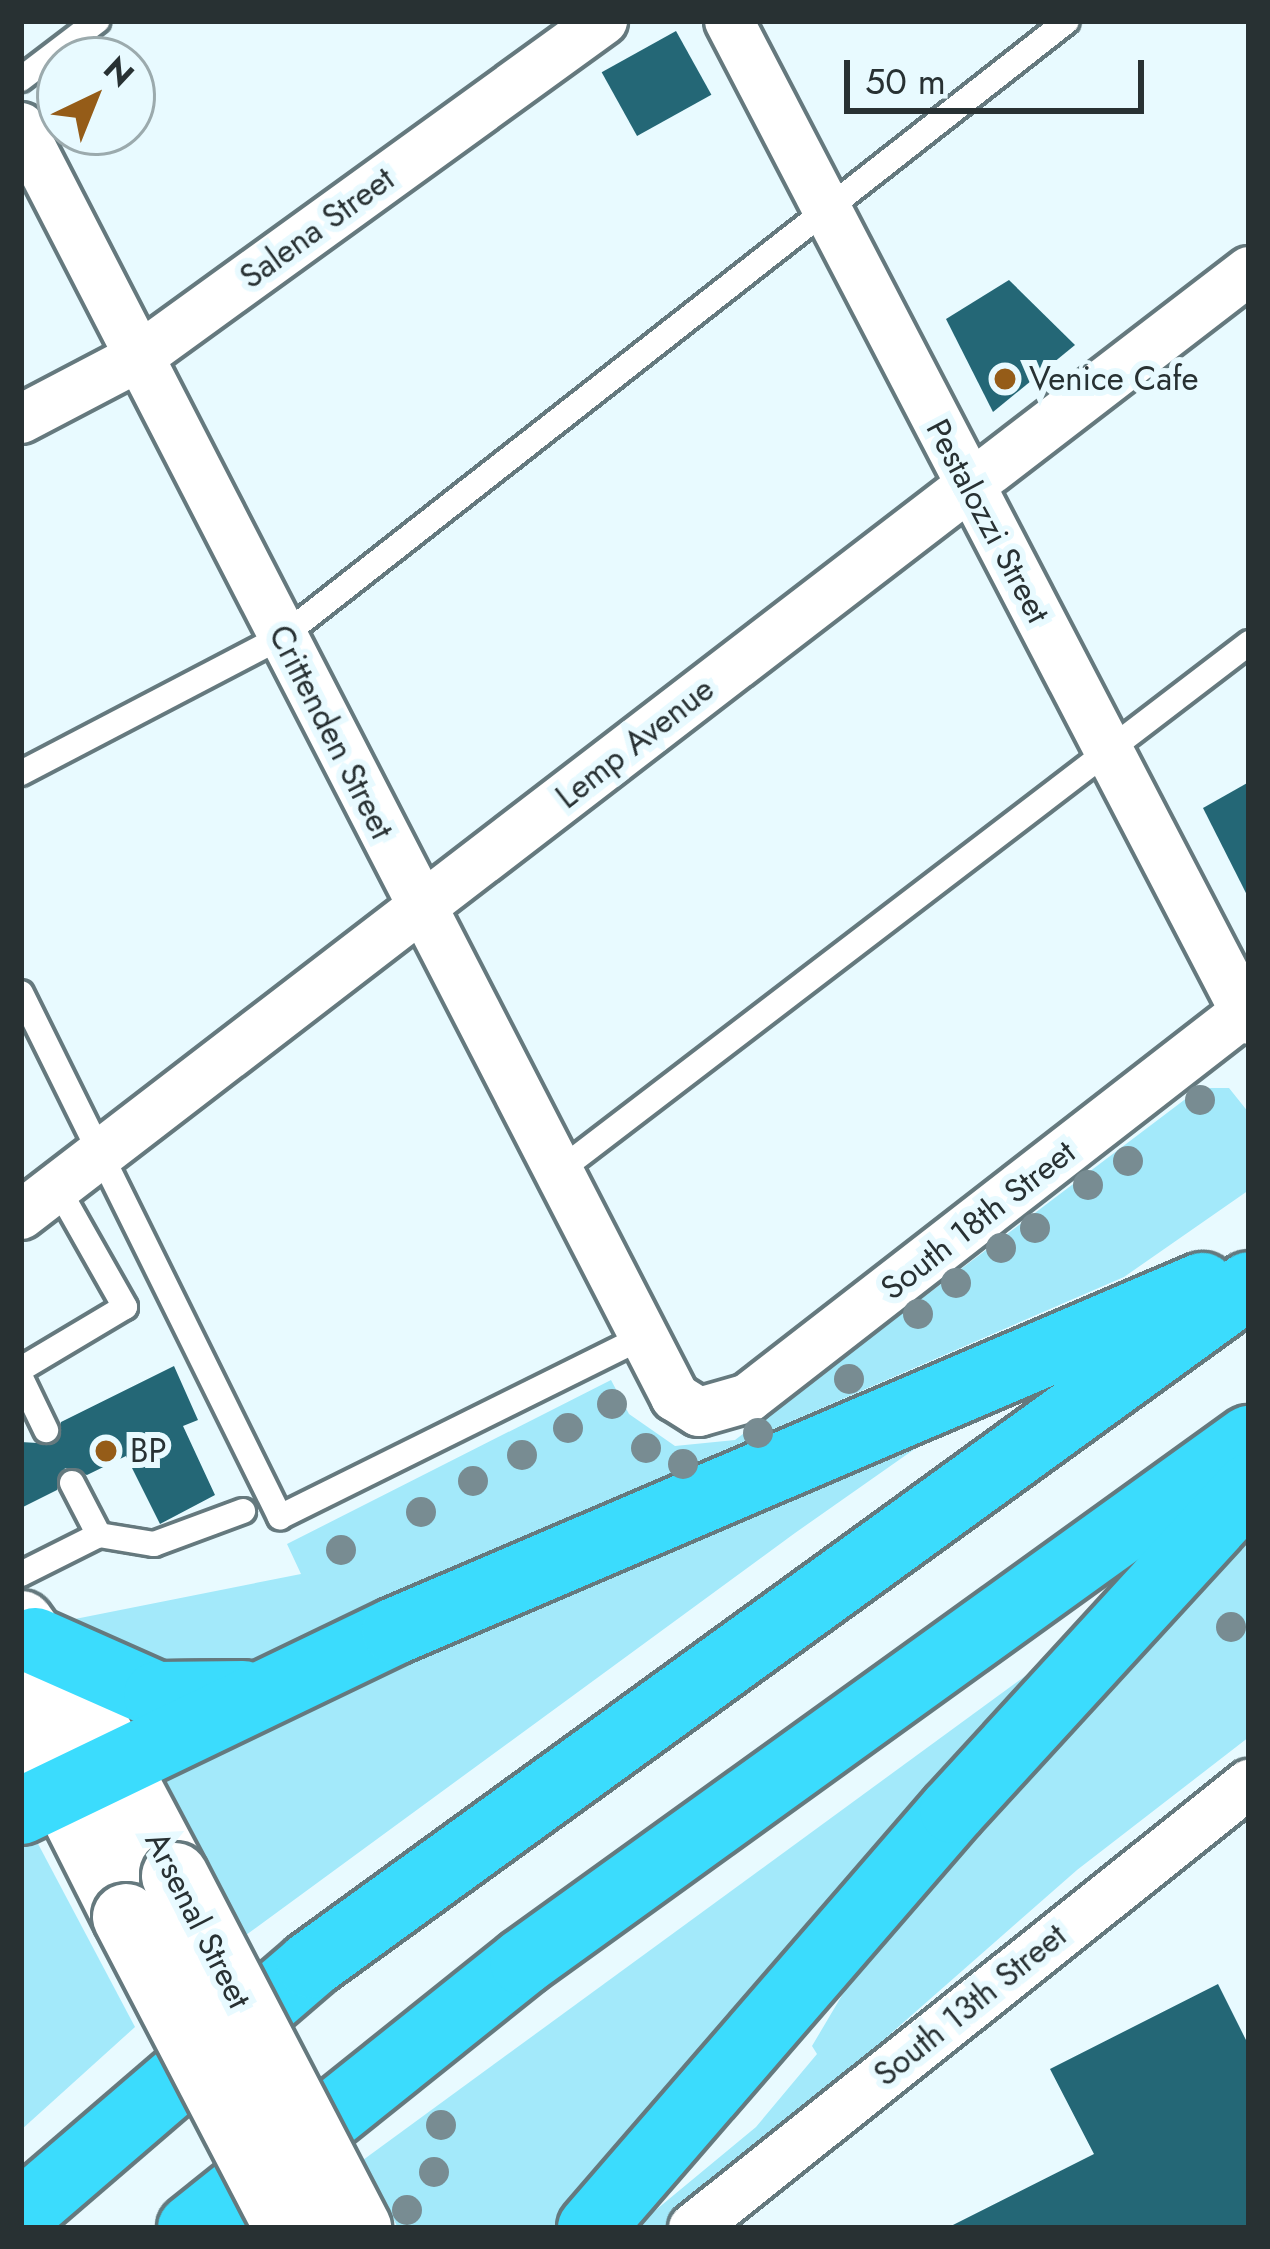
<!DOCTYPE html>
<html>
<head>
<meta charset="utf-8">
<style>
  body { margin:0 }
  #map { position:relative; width:1270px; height:2249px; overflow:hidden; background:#e8faff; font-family:Jost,sans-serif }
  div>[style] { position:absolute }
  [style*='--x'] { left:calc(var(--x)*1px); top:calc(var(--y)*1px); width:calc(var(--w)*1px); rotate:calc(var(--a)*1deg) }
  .green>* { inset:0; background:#a3e9fa }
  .building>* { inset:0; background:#246776; transform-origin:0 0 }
  .roads { filter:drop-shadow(3px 0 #65797e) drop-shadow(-3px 0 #65797e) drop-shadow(0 3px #65797e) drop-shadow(0 -3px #65797e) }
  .lane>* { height:24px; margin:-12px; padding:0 12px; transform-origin:12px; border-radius:12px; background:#fff }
  .street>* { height:48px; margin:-24px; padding:0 24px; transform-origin:24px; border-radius:24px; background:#fff }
  .secondary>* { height:66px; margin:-33px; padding:0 33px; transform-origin:33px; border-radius:33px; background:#fff }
  .highway>* { height:66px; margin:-33px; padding:0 33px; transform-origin:33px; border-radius:33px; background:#3bdcfd }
  .bridges { filter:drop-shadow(3px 0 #65797e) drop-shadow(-3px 0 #65797e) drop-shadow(0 3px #65797e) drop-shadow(0 -3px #65797e) }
  .secondary-bridge>* { height:66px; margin:-33px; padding:0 33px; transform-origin:33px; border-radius:33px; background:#fff }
  .trees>* { width:30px; height:30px; margin:-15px; border-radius:50%; background:#788c92 }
  .dots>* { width:33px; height:33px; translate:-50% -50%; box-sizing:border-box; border:6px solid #e8faff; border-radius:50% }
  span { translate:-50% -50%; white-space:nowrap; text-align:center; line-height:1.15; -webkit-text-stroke:12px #e8faff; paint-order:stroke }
  .street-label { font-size:33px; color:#283133 }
  .poi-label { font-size:33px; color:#283133 }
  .left { translate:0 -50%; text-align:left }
  .frame { position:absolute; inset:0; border:24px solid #283133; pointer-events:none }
  .north { position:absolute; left:36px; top:36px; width:120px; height:120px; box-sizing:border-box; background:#e8faff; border:3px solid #9baaad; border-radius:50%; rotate:43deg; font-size:33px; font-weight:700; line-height:48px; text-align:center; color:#283133 }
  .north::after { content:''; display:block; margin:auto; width:42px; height:54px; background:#955c18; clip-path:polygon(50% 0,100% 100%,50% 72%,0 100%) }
  .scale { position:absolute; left:844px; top:60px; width:300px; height:54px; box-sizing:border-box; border:6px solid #283133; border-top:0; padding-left:15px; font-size:36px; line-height:42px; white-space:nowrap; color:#283133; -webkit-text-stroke:9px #e8faff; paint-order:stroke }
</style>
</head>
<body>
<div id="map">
  <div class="green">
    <div style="clip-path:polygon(1200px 1088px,1229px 1088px,1249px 1113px,1249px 1190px,1124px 1277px,651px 1482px,632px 1503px,225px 1671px,198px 1675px,98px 1642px,75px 1619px,301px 1574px,287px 1544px,611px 1380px,629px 1414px,675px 1446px,735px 1440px)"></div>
    <div style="clip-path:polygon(963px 1415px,795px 1533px,246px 1935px,158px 1769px,547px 1602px,751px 1495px)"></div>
    <div style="clip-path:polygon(1249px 1524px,1249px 1737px,1077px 1870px,707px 2195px,662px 2228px,634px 2228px,756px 2127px,817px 2054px,812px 2046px,870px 1948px)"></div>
    <div style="clip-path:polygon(1106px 1617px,568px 2228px,398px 2228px,363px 2160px)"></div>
    <div style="clip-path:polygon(36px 1840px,135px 2027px,21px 2130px,21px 1848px)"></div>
  </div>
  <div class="building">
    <div style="left:676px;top:31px;width:73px;height:85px;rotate:61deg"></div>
    <div style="clip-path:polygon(1009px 280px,1075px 345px,993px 412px,946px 319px)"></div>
    <div style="clip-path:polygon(1249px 782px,1249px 899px,1203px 808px)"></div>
    <div style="clip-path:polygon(174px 1366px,198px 1420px,183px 1426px,215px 1495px,160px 1524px,126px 1456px,87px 1475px,65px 1468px,57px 1490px,21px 1508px,21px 1442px,54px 1444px,61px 1422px)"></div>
    <div style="clip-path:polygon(1218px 1984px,1249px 2046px,1249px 2228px,947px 2228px,1094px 2154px,1050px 2069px)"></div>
  </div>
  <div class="roads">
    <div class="lane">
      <div style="--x:21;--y:79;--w:96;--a:-37.3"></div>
      <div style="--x:21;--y:773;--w:296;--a:-27.6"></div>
      <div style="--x:283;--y:636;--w:996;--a:-38.11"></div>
      <div style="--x:21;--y:993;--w:585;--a:63.7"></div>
      <div style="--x:280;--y:1517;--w:407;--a:-26.4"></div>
      <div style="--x:559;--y:1171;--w:869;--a:-37.42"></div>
      <div style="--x:21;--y:1369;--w:121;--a:-30.8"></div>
      <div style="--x:125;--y:1307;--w:138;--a:-119.5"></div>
      <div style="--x:21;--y:1378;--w:58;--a:64.3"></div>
      <div style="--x:72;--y:1483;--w:59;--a:62.6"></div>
      <div style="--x:21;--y:1574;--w:87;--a:-26.6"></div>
      <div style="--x:99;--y:1535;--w:56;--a:9.3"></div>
      <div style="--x:154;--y:1544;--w:95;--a:-20.3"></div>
    </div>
    <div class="street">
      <div style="--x:729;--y:21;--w:1126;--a:62.5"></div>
      <div style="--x:21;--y:127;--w:1429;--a:62.75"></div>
      <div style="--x:675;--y:1397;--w:28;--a:32"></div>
      <div style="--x:699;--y:1412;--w:51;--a:-15.9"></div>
      <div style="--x:748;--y:1398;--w:634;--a:-37.83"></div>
      <div style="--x:21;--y:419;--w:133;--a:-27.7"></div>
      <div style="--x:139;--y:357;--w:573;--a:-35.91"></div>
      <div style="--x:21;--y:1215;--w:1549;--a:-37.55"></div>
      <div style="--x:693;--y:2228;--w:712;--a:-38.61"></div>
    </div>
    <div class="secondary">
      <div style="--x:21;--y:1624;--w:134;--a:54.4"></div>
      <div style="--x:99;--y:1733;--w:162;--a:62"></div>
      <div style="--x:21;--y:1665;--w:96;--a:75"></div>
      <div style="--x:46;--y:1758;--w:178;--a:63.3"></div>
    </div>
    <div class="highway">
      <div style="--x:35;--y:1641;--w:133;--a:23.9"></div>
      <div style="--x:157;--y:1695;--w:86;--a:-0.7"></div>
      <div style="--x:21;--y:1811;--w:415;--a:-25.7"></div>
      <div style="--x:395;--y:1631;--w:878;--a:-23.15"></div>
      <div style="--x:21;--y:2214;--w:381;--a:-40.7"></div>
      <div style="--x:310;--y:1965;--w:1159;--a:-35.91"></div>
      <div style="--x:191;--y:2228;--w:425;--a:-38.7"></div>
      <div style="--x:523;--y:1962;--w:895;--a:-35.77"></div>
      <div style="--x:591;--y:2228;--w:553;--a:-49.11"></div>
      <div style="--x:953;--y:1810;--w:438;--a:-47.5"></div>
    </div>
  </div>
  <div class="bridges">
    <div class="secondary-bridge">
      <div style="--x:175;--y:1876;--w:397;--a:62.5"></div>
      <div style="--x:126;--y:1917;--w:351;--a:62.5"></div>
    </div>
  </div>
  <div class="trees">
    <div style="left:1200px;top:1100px"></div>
    <div style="left:1128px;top:1161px"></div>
    <div style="left:1088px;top:1185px"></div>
    <div style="left:1035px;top:1228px"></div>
    <div style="left:1001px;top:1248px"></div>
    <div style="left:956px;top:1283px"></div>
    <div style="left:918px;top:1314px"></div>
    <div style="left:849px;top:1379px"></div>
    <div style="left:612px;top:1404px"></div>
    <div style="left:568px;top:1428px"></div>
    <div style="left:758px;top:1433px"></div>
    <div style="left:646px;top:1448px"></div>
    <div style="left:522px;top:1455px"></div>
    <div style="left:683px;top:1464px"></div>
    <div style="left:473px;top:1481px"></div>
    <div style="left:421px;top:1512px"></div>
    <div style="left:341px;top:1550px"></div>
    <div style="left:1231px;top:1627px"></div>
    <div style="left:441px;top:2125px"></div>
    <div style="left:434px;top:2172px"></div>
    <div style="left:407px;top:2210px"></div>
  </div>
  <div class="dots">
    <div style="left:1005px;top:379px;background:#955c18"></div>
    <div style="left:106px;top:1451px;background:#955c18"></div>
  </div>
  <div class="street-label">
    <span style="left:317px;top:228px;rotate:-36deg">Salena Street</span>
    <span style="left:988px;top:521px;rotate:62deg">Pestalozzi Street</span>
    <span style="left:331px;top:732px;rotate:63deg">Crittenden Street</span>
    <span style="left:635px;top:743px;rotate:-38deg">Lemp Avenue</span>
    <span style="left:978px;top:1220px;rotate:-38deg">South 18th Street</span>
    <span style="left:198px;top:1920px;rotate:63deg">Arsenal Street</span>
    <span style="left:970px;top:2005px;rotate:-39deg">South 13th Street</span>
  </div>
  <div class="poi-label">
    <span class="left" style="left:1029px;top:379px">Venice Cafe</span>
    <span class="left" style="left:130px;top:1451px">BP</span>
  </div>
  <div class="frame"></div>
  <div class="north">N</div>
  <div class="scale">50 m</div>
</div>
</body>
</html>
